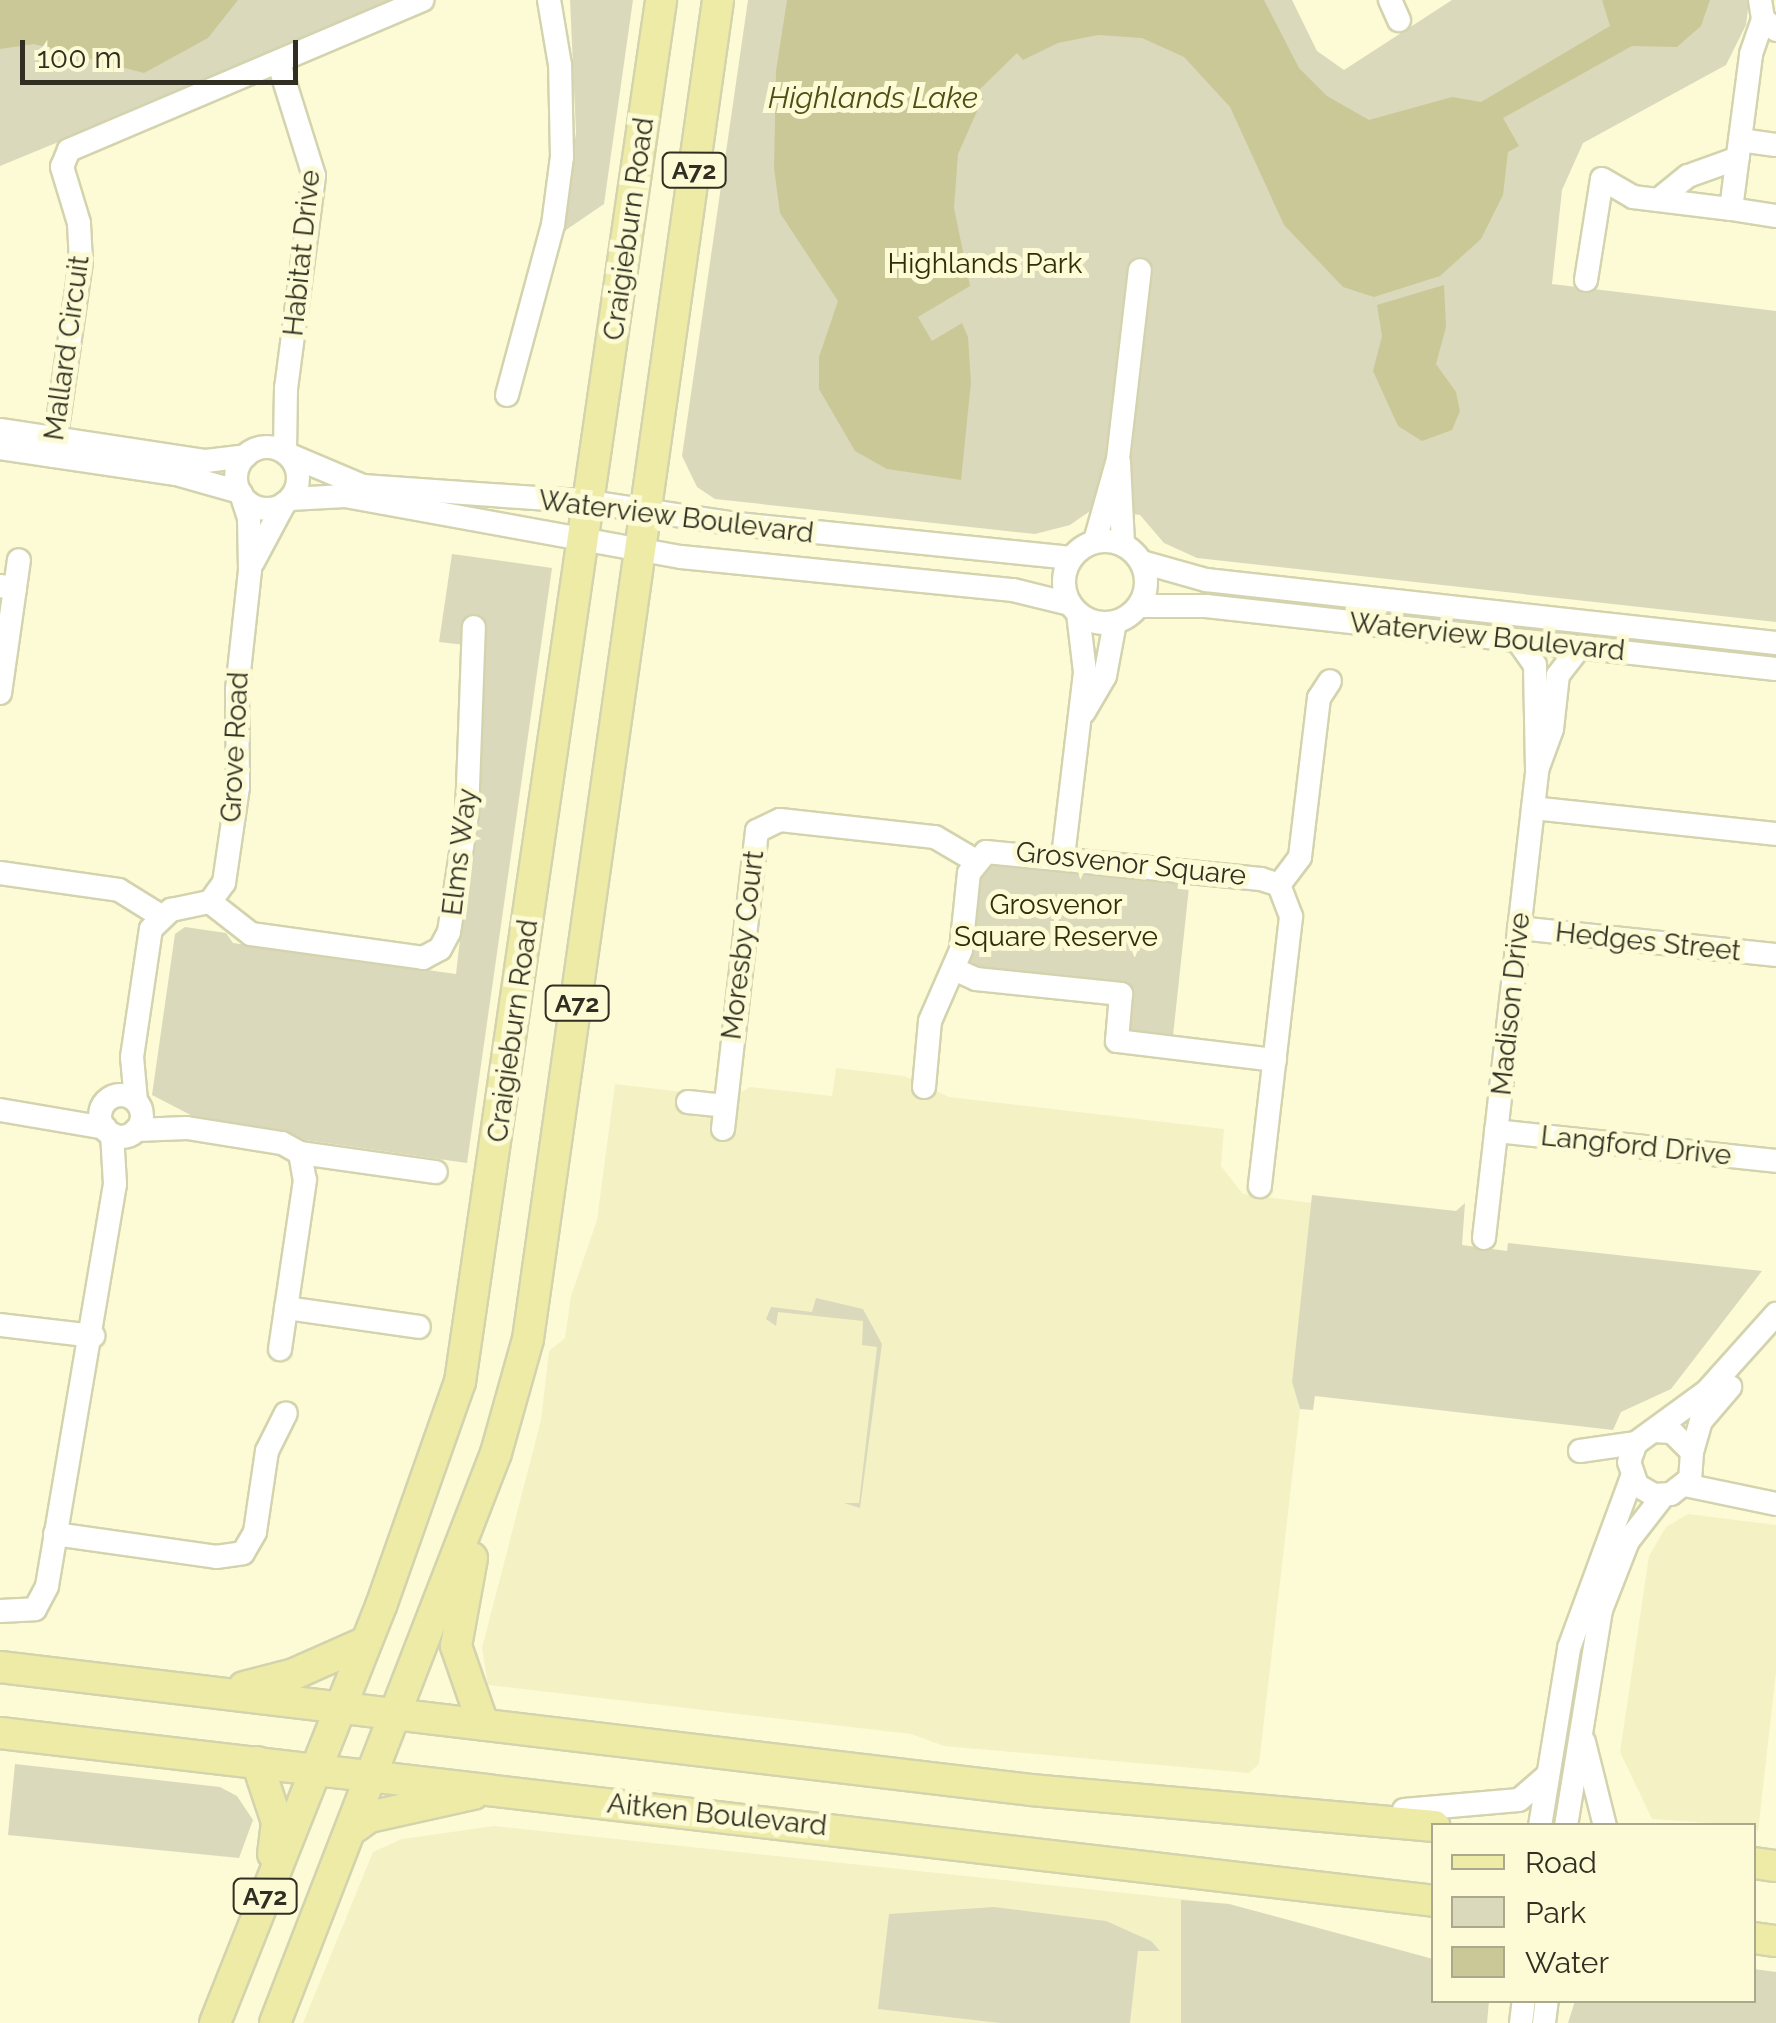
<!DOCTYPE html>
<html>
<head>
<meta charset="utf-8">
<style>
  body { margin:0 }
  #map { position:relative; width:1776px; height:2023px; overflow:hidden; background:#fcfbd5; font-family:Raleway,sans-serif }
  div>[style] { position:absolute }
  [style*='--x'] { left:calc(var(--x)*1px); top:calc(var(--y)*1px); width:calc(var(--w)*1px); rotate:calc(var(--a)*1deg) }
  .built>* { inset:0; background:#f4f2c4 }
  .green>* { inset:0; background:#dad9bc }
  .water>* { inset:0; background:#cac897 }
  .roads { filter:drop-shadow(2px 0 #d3d3ae) drop-shadow(-2px 0 #d3d3ae) drop-shadow(0 2px #d3d3ae) drop-shadow(0 -2px #d3d3ae) }
  .minor>* { height:22px; margin:-11px; padding:0 11px; transform-origin:11px; border-radius:11px; background:#fff }
  .minor>.ring { margin:-11px; padding:0; box-sizing:content-box; background:none; border:22px solid #fff; border-radius:50% }
  .major>* { height:30px; margin:-15px; padding:0 15px; transform-origin:15px; border-radius:15px; background:#eeeba6 }
  span { translate:-50% -50%; white-space:nowrap; text-align:center; line-height:1.15; -webkit-text-stroke:10px #fcfbd5; paint-order:stroke }
  .shield-label span { padding:2px 8px; background:#fcfbd5; border:2px solid; border-radius:8px; -webkit-text-stroke-width:0 }
  .shield-label { font-size:25px; color:#302f21; font-weight:700 }
  .street-label { font-size:28px; color:#302f21 }
  .park-label { font-size:28px; color:#312e06 }
  .water-label { font-size:30px; color:#504d14; font-style:italic }
  .legend { position:absolute; left:1431px; top:1823px; width:325px; height:180px; box-sizing:border-box; background:#fcfbd5; border:2px solid #aaa98d; margin:0; padding:12px 18px; list-style:none; font-size:30px; color:#302f21 }
  .legend li { display:flex; align-items:center; gap:20px; height:50px }
  .legend b { width:50px; border:2px solid #aaa98d }
  .scale { position:absolute; left:20px; top:40px; width:278px; height:45px; box-sizing:border-box; border:5px solid #302f21; border-top:0; padding-left:12px; font-size:30px; line-height:35px; white-space:nowrap; color:#302f21; -webkit-text-stroke:8px #fcfbd5; paint-order:stroke }
</style>
</head>
<body>
<div id="map">
  <div class="built">
    <div style="clip-path:polygon(836px 1068px,904px 1076px,949px 1097px,1224px 1129px,1221px 1166px,1243px 1194px,1312px 1203px,1292px 1382px,1300px 1409px,1259px 1764px,1249px 1773px,944px 1746px,911px 1734px,488px 1685px,482px 1648px,541px 1420px,549px 1351px,565px 1338px,571px 1296px,597px 1220px,615px 1084px,683px 1092px,680px 1110px,700px 1118px,750px 1087px,832px 1096px)"></div>
    <div style="clip-path:polygon(1688px 1514px,1776px 1525px,1776px 1672px,1758px 1832px,1754px 1826px,1652px 1819px,1620px 1752px,1649px 1556px,1666px 1527px)"></div>
    <div style="clip-path:polygon(494px 1826px,1229px 1904px,1433px 1959px,1432px 2023px,303px 2023px,373px 1852px,402px 1839px)"></div>
  </div>
  <div class="green">
    <div style="clip-path:polygon(0 0,404px 0,0 166px)"></div>
    <div style="clip-path:polygon(570px 0,633px 0,604px 204px,560px 234px,576px 133px)"></div>
    <div style="clip-path:polygon(748px 0,1292px 0,1317px 51px,1344px 70px,1452px 0,1749px 0,1746px 25px,1726px 65px,1583px 143px,1562px 190px,1552px 284px,1776px 311px,1776px 622px,1197px 558px,1164px 543px,1140px 515px,1093px 509px,1070px 525px,1035px 534px,715px 499px,697px 487px,682px 456px)"></div>
    <div style="clip-path:polygon(452px 554px,552px 568px,467px 1163px,214px 1127px,152px 1095px,175px 934px,185px 927px,226px 933px,233px 943px,456px 974px,482px 750px,479px 700px,465px 645px,439px 642px)"></div>
    <div style="clip-path:polygon(996px 858px,1190px 878px,1173px 1036px,1128px 1031px,1131px 985px,980px 970px,967px 959px,978px 865px)"></div>
    <div style="clip-path:polygon(1312px 1195px,1456px 1211px,1465px 1203px,1462px 1245px,1507px 1251px,1508px 1243px,1762px 1271px,1671px 1389px,1621px 1412px,1613px 1430px,1315px 1396px,1313px 1410px,1300px 1409px,1292px 1382px)"></div>
    <div style="clip-path:polygon(816px 1298px,863px 1309px,882px 1344px,860px 1508px,844px 1503px,859px 1503px,877px 1347px,862px 1345px,863px 1321px,778px 1312px,776px 1326px,766px 1319px,771px 1307px,812px 1312px)"></div>
    <div style="clip-path:polygon(15px 1764px,220px 1787px,237px 1796px,253px 1820px,239px 1858px,8px 1835px)"></div>
    <div style="clip-path:polygon(1181px 1900px,1229px 1904px,1433px 1959px,1434px 2000px,1489px 2001px,1487px 2023px,1181px 2023px)"></div>
    <div style="clip-path:polygon(994px 1907px,1106px 1921px,1151px 1941px,1160px 1951px,1138px 1951px,1130px 2023px,1000px 2023px,878px 2009px,889px 1914px)"></div>
    <div style="clip-path:polygon(1754px 1969px,1776px 1972px,1776px 2023px,1568px 2023px,1575px 2001px,1754px 2000px)"></div>
  </div>
  <div class="water">
    <div style="clip-path:polygon(0 0,238px 0,208px 38px,144px 73px,34px 44px,0 49px)"></div>
    <div style="clip-path:polygon(787px 0,1264px 0,1299px 68px,1327px 96px,1369px 120px,1452px 97px,1481px 102px,1610px 26px,1602px 0,1710px 0,1701px 26px,1677px 47px,1632px 46px,1503px 118px,1519px 146px,1508px 152px,1503px 195px,1481px 239px,1440px 276px,1374px 297px,1343px 287px,1284px 225px,1230px 107px,1184px 57px,1142px 38px,1098px 35px,1058px 43px,1023px 60px,1017px 53px,976px 93px,983px 98px,958px 154px,954px 208px,970px 286px,918px 317px,932px 341px,962px 323px,968px 337px,971px 382px,961px 480px,887px 469px,855px 451px,819px 389px,819px 357px,838px 301px,780px 213px,774px 168px,776px 71px)"></div>
    <div style="clip-path:polygon(1444px 285px,1446px 327px,1436px 364px,1456px 392px,1460px 411px,1452px 430px,1422px 441px,1398px 426px,1373px 371px,1382px 336px,1377px 305px)"></div>
  </div>
  <div class="roads">
    <div class="minor">
      <div style="--x:1390;--y:0;--w:22;--a:66"></div>
      <div style="--x:1760;--y:0;--w:19;--a:81"></div>
      <div style="--x:1763;--y:19;--w:17;--a:40"></div>
      <div style="--x:279;--y:64;--w:117;--a:72.6"></div>
      <div style="--x:314;--y:176;--w:214;--a:97.5"></div>
      <div style="--x:286;--y:388;--w:64;--a:90.9"></div>
      <div style="--x:1740;--y:140;--w:36;--a:8"></div>
      <div style="--x:1658;--y:200;--w:38;--a:-39"></div>
      <div style="--x:1688;--y:176;--w:53;--a:-19.8"></div>
      <div style="--x:1731;--y:209;--w:46;--a:8.8"></div>
      <div style="--x:1586;--y:280;--w:102;--a:-81"></div>
      <div style="--x:1602;--y:179;--w:36;--a:30"></div>
      <div style="--x:1633;--y:197;--w:99;--a:7"></div>
      <div style="--x:1731;--y:209;--w:156;--a:-82.6"></div>
      <div style="--x:1751;--y:54;--w:37;--a:-71"></div>
      <div style="--x:507;--y:395;--w:176;--a:-74.9"></div>
      <div style="--x:553;--y:225;--w:69;--a:-82.5"></div>
      <div style="--x:562;--y:157;--w:92;--a:-91.2"></div>
      <div style="--x:560;--y:65;--w:66;--a:-99.6"></div>
      <div style="--x:0;--y:430;--w:208;--a:8.6"></div>
      <div style="--x:206;--y:461;--w:40;--a:-7.1"></div>
      <div class="ring" style="left:236px;top:447px;width:40px;height:40px"></div>
      <div style="--x:0;--y:448;--w:178;--a:8.4"></div>
      <div style="--x:176;--y:474;--w:66;--a:15.7"></div>
      <div style="--x:287;--y:454;--w:82;--a:22.8"></div>
      <div style="--x:363;--y:486;--w:227;--a:4"></div>
      <div style="--x:589;--y:502;--w:150;--a:8.5"></div>
      <div style="--x:737;--y:524;--w:336;--a:5.8"></div>
      <div style="--x:53;--y:456;--w:196;--a:-81.8"></div>
      <div style="--x:81;--y:262;--w:39;--a:-93"></div>
      <div style="--x:79;--y:223;--w:59;--a:-106.9"></div>
      <div style="--x:62;--y:167;--w:18;--a:-68"></div>
      <div style="--x:69;--y:150;--w:384;--a:-23"></div>
      <div style="--x:1119;--y:462;--w:82;--a:87.2"></div>
      <div style="--x:290;--y:499;--w:55;--a:-3.1"></div>
      <div style="--x:345;--y:496;--w:341;--a:10.3"></div>
      <div style="--x:681;--y:557;--w:334;--a:5.7"></div>
      <div style="--x:1013;--y:590;--w:59;--a:13.8"></div>
      <div class="ring" style="left:1064px;top:541px;width:60px;height:60px"></div>
      <div style="--x:1095;--y:541;--w:85;--a:-74.3"></div>
      <div style="--x:1118;--y:459;--w:190;--a:-83.4"></div>
      <div style="--x:253;--y:562;--w:66;--a:-61.9"></div>
      <div style="--x:1142;--y:562;--w:66;--a:15.7"></div>
      <div style="--x:1206;--y:580;--w:573;--a:6.31"></div>
      <div style="--x:0;--y:586;--w:15;--a:8"></div>
      <div style="--x:15;--y:588;--w:106;--a:98.1"></div>
      <div style="--x:15;--y:588;--w:28;--a:-82"></div>
      <div style="--x:1139;--y:606;--w:67;--a:0"></div>
      <div style="--x:1206;--y:606;--w:573;--a:6.31"></div>
      <div style="--x:1518;--y:641;--w:29;--a:55"></div>
      <div style="--x:1535;--y:665;--w:101;--a:88.9"></div>
      <div style="--x:1084;--y:712;--w:42;--a:-59.7"></div>
      <div style="--x:1105;--y:676;--w:55;--a:-79.5"></div>
      <div style="--x:1533;--y:808;--w:244;--a:6.1"></div>
      <div style="--x:1063;--y:857;--w:186;--a:-83.2"></div>
      <div style="--x:1085;--y:672;--w:59;--a:-96.8"></div>
      <div style="--x:0;--y:873;--w:120;--a:8.1"></div>
      <div style="--x:119;--y:890;--w:49;--a:31.8"></div>
      <div style="--x:1279;--y:885;--w:35;--a:-53"></div>
      <div style="--x:1300;--y:857;--w:160;--a:-83.2"></div>
      <div style="--x:1319;--y:698;--w:20;--a:-57"></div>
      <div style="--x:210;--y:902;--w:52;--a:38"></div>
      <div style="--x:251;--y:934;--w:174;--a:7.9"></div>
      <div style="--x:423;--y:958;--w:19;--a:-28"></div>
      <div style="--x:440;--y:949;--w:19;--a:-62"></div>
      <div style="--x:449;--y:932;--w:119;--a:-81.3"></div>
      <div style="--x:467;--y:814;--w:187;--a:-87.9"></div>
      <div style="--x:1519;--y:928;--w:258;--a:6"></div>
      <div style="--x:956;--y:970;--w:22;--a:24"></div>
      <div style="--x:976;--y:979;--w:146;--a:5.9"></div>
      <div style="--x:1121;--y:994;--w:47;--a:94.9"></div>
      <div style="--x:1117;--y:1041;--w:159;--a:6.9"></div>
      <div style="--x:924;--y:1087;--w:66;--a:-84.8"></div>
      <div style="--x:930;--y:1021;--w:77;--a:-66.4"></div>
      <div style="--x:961;--y:950;--w:77;--a:-84.1"></div>
      <div style="--x:969;--y:873;--w:27;--a:-51"></div>
      <div style="--x:986;--y:852;--w:276;--a:5.6"></div>
      <div style="--x:1261;--y:879;--w:19;--a:18"></div>
      <div style="--x:1279;--y:885;--w:34;--a:69"></div>
      <div style="--x:1291;--y:917;--w:271;--a:96.6"></div>
      <div class="ring" style="left:100px;top:1095px;width:20px;height:20px"></div>
      <div style="--x:136;--y:1101;--w:44;--a:-95.2"></div>
      <div style="--x:132;--y:1057;--w:129;--a:-81.6"></div>
      <div style="--x:151;--y:929;--w:28;--a:-44"></div>
      <div style="--x:171;--y:910;--w:40;--a:-12"></div>
      <div style="--x:210;--y:902;--w:24;--a:-54"></div>
      <div style="--x:224;--y:883;--w:97;--a:-81.7"></div>
      <div style="--x:238;--y:787;--w:97;--a:-90.6"></div>
      <div style="--x:237;--y:690;--w:121;--a:-83.8"></div>
      <div style="--x:250;--y:570;--w:52;--a:-91.1"></div>
      <div style="--x:249;--y:518;--w:26;--a:-108"></div>
      <div style="--x:688;--y:1102;--w:37;--a:6"></div>
      <div style="--x:0;--y:1110;--w:107;--a:9.7"></div>
      <div style="--x:723;--y:1129;--w:300;--a:-83.5"></div>
      <div style="--x:757;--y:831;--w:25;--a:-26"></div>
      <div style="--x:780;--y:820;--w:156;--a:6.3"></div>
      <div style="--x:935;--y:837;--w:45;--a:30.5"></div>
      <div style="--x:136;--y:1130;--w:51;--a:-2.2"></div>
      <div style="--x:187;--y:1128;--w:96;--a:9"></div>
      <div style="--x:282;--y:1143;--w:21;--a:29"></div>
      <div style="--x:300;--y:1153;--w:27;--a:80"></div>
      <div style="--x:305;--y:1180;--w:171;--a:98.4"></div>
      <div style="--x:1496;--y:1131;--w:282;--a:6.1"></div>
      <div style="--x:300;--y:1153;--w:137;--a:8"></div>
      <div style="--x:1484;--y:1238;--w:471;--a:-83.5"></div>
      <div style="--x:1537;--y:770;--w:44;--a:-69.9"></div>
      <div style="--x:1552;--y:729;--w:54;--a:-83.7"></div>
      <div style="--x:1558;--y:675;--w:34;--a:-52"></div>
      <div style="--x:286;--y:1308;--w:134;--a:8.1"></div>
      <div style="--x:0;--y:1325;--w:94;--a:6.7"></div>
      <div style="--x:1653;--y:1431;--w:19;--a:3"></div>
      <div style="--x:1672;--y:1432;--w:28;--a:45"></div>
      <div style="--x:1692;--y:1452;--w:27;--a:94"></div>
      <div style="--x:1690;--y:1479;--w:24;--a:142"></div>
      <div style="--x:1671;--y:1494;--w:17;--a:177"></div>
      <div style="--x:1654;--y:1495;--w:20;--a:-150"></div>
      <div style="--x:1637;--y:1485;--w:24;--a:-109"></div>
      <div style="--x:1629;--y:1462;--w:20;--a:-70"></div>
      <div style="--x:1636;--y:1443;--w:87;--a:-36.1"></div>
      <div style="--x:1706;--y:1392;--w:105;--a:-48.1"></div>
      <div style="--x:1580;--y:1451;--w:57;--a:-8.1"></div>
      <div style="--x:1692;--y:1452;--w:32;--a:-74"></div>
      <div style="--x:1701;--y:1421;--w:45;--a:-49.5"></div>
      <div style="--x:1685;--y:1485;--w:93;--a:11.8"></div>
      <div style="--x:55;--y:1534;--w:163;--a:8.1"></div>
      <div style="--x:216;--y:1557;--w:27;--a:-8"></div>
      <div style="--x:243;--y:1553;--w:24;--a:-60"></div>
      <div style="--x:255;--y:1532;--w:82;--a:-81.6"></div>
      <div style="--x:267;--y:1451;--w:42;--a:-63.4"></div>
      <div style="--x:0;--y:1611;--w:35;--a:-3"></div>
      <div style="--x:35;--y:1609;--w:26;--a:-62"></div>
      <div style="--x:47;--y:1586;--w:408;--a:-80.4"></div>
      <div style="--x:115;--y:1184;--w:50;--a:-93.4"></div>
      <div style="--x:1584;--y:1742;--w:87;--a:76"></div>
      <div style="--x:1404;--y:1810;--w:115;--a:-5"></div>
      <div style="--x:1519;--y:1800;--w:37;--a:-41"></div>
      <div style="--x:1540;--y:1826;--w:180;--a:-80.7"></div>
      <div style="--x:1569;--y:1648;--w:182;--a:-69.8"></div>
      <div style="--x:1566;--y:1826;--w:219;--a:-80.8"></div>
      <div style="--x:1601;--y:1610;--w:74;--a:-68.6"></div>
      <div style="--x:1628;--y:1541;--w:57;--a:-52.1"></div>
      <div style="--x:1521;--y:2023;--w:23;--a:-83"></div>
      <div style="--x:1544;--y:2023;--w:23;--a:-83"></div>
    </div>
    <div class="major">
      <div style="--x:472;--y:1558;--w:89;--a:100.3"></div>
      <div style="--x:456;--y:1646;--w:83;--a:70.9"></div>
      <div style="--x:0;--y:1667;--w:1038;--a:6.8"></div>
      <div style="--x:1031;--y:1790;--w:405;--a:5.1"></div>
      <div style="--x:244;--y:1687;--w:52;--a:-14.6"></div>
      <div style="--x:294;--y:1674;--w:79;--a:-24"></div>
      <div style="--x:0;--y:1733;--w:1444;--a:6.68"></div>
      <div style="--x:257;--y:1762;--w:63;--a:71.6"></div>
      <div style="--x:277;--y:1822;--w:32;--a:97"></div>
      <div style="--x:355;--y:1827;--w:17;--a:-36"></div>
      <div style="--x:369;--y:1817;--w:107;--a:-12.5"></div>
      <div style="--x:1754;--y:1863;--w:22;--a:8"></div>
      <div style="--x:1754;--y:1938;--w:22;--a:8"></div>
      <div style="--x:215;--y:2023;--w:449;--a:-68.3"></div>
      <div style="--x:381;--y:1606;--w:238;--a:-70.6"></div>
      <div style="--x:460;--y:1382;--w:1397;--a:-81.72"></div>
      <div style="--x:275;--y:2023;--w:611;--a:-68.81"></div>
      <div style="--x:496;--y:1453;--w:118;--a:-74.3"></div>
      <div style="--x:528;--y:1339;--w:1352;--a:-81.92"></div>
    </div>
  </div>
  <div class="shield-label">
    <span style="left:694px;top:170px">A72</span>
    <span style="left:577px;top:1003px">A72</span>
    <span style="left:265px;top:1896px">A72</span>
  </div>
  <div class="street-label">
    <span style="left:629px;top:229px;rotate:-82deg">Craigieburn Road</span>
    <span style="left:302px;top:253px;rotate:-84deg">Habitat Drive</span>
    <span style="left:67px;top:348px;rotate:-82deg">Mallard Circuit</span>
    <span style="left:676px;top:517px;rotate:7deg">Waterview Boulevard</span>
    <span style="left:1487px;top:637px;rotate:6deg">Waterview Boulevard</span>
    <span style="left:235px;top:747px;rotate:-87deg">Grove Road</span>
    <span style="left:460px;top:852px;rotate:-83deg">Elms Way</span>
    <span style="left:1131px;top:864px;rotate:6deg">Grosvenor Square</span>
    <span style="left:1648px;top:942px;rotate:6deg">Hedges Street</span>
    <span style="left:743px;top:945px;rotate:-83deg">Moresby Court</span>
    <span style="left:1511px;top:1004px;rotate:-84deg">Madison Drive</span>
    <span style="left:513px;top:1031px;rotate:-82deg">Craigieburn Road</span>
    <span style="left:1636px;top:1146px;rotate:6deg">Langford Drive</span>
    <span style="left:717px;top:1815px;rotate:6deg">Aitken Boulevard</span>
  </div>
  <div class="park-label">
    <span style="left:985px;top:264px">Highlands Park</span>
    <span style="left:1056px;top:921px">Grosvenor<br>Square Reserve</span>
  </div>
  <div class="water-label">
    <span style="left:873px;top:98px">Highlands Lake</span>
  </div>
  <ul class="legend">
  <li><b style="height:12px;background:#eeeba6"></b>Road</li>
  <li><b style="height:28px;background:#dad9bc"></b>Park</li>
  <li><b style="height:28px;background:#cac897"></b>Water</li>
  </ul>
  <div class="scale">100 m</div>
</div>
</body>
</html>
